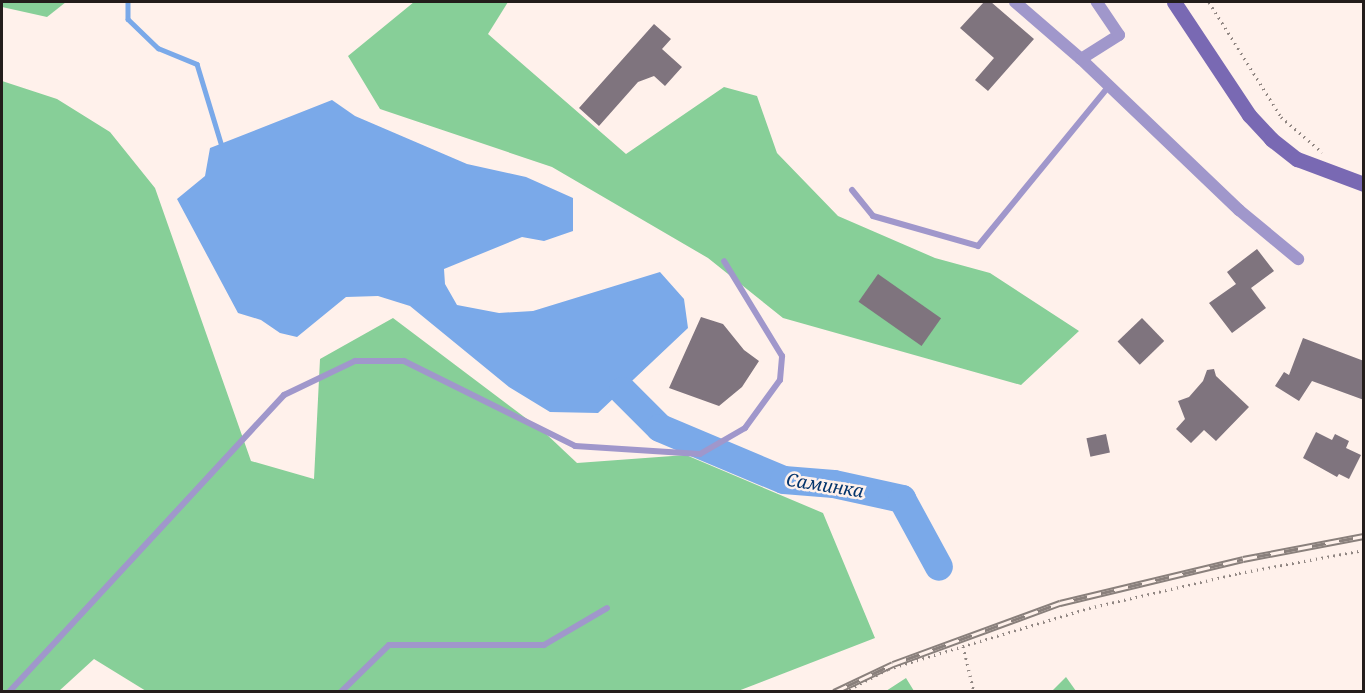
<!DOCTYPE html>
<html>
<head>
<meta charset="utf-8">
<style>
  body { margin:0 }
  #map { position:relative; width:1365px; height:693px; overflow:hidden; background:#fff1eb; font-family:"Noto Serif",serif }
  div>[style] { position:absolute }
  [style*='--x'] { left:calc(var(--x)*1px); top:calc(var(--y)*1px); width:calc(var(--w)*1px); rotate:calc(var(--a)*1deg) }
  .forest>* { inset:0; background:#87cf98 }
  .water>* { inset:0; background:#7aa9e9 }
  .stream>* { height:4.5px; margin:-2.25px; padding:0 2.25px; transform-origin:2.25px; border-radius:2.25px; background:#7aa9e9 }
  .river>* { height:28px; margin:-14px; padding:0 14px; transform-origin:14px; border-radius:14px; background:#7aa9e9 }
  .building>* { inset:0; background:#7f747e; transform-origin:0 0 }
  .path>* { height:3px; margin-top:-1.5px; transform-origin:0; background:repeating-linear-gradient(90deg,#918783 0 1.5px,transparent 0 6px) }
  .lane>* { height:6px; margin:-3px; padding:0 3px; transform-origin:3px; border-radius:3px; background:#a097cb }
  .street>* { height:12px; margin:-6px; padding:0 6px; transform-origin:6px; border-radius:6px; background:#a097cb }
  .secondary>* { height:15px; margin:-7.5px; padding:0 7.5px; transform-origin:7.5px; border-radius:7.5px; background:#7969b3 }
  .rail>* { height:7px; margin-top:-3.5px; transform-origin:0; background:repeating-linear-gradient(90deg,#fff1eb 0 14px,#8a807c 0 28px); box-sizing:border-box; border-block:2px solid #8a807c }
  span { translate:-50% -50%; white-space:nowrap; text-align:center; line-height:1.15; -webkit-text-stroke:5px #fff1eb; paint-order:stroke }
  .water-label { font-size:18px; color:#04346c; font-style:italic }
  .frame { position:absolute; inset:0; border:3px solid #231d1b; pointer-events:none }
</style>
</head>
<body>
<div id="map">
  <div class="forest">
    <div style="clip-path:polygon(2px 2px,66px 2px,47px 17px,2px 7px)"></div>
    <div style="clip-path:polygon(414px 2px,508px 2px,488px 34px,626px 154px,724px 87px,757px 96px,777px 153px,838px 216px,935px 258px,990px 273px,1079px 331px,1021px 385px,783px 318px,708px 258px,552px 167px,380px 109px,348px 56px)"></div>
    <div style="clip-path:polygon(2px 81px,57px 99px,110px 132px,155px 188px,251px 461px,314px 479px,320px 359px,393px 318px,543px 431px,577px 463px,686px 455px,823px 513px,875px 638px,738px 691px,146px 691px,94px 659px,59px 691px,2px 692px)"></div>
    <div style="clip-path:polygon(1066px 677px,1076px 691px,1052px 691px)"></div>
    <div style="clip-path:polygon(906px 678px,914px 691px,884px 691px,886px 691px)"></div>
  </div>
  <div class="water">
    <div style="clip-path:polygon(332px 100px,355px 116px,467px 164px,526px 177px,573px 198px,573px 231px,544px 241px,522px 237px,444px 269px,445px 284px,457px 305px,499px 313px,533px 311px,660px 272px,684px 299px,688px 328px,598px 413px,550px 412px,509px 387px,410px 306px,378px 296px,346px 297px,297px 337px,280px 333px,261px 320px,238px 313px,177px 199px,205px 176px,210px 148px)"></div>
  </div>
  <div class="stream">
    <div style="--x:128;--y:2;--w:17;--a:90"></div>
    <div style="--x:128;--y:19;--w:42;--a:44"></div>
    <div style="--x:158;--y:48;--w:42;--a:22.3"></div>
    <div style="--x:197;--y:64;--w:83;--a:73.1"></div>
  </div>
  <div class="river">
    <div style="--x:623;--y:391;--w:52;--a:45"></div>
    <div style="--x:660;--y:428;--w:134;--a:22.8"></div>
    <div style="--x:784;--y:480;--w:50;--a:4.6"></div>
    <div style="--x:834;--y:484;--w:70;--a:12.4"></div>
    <div style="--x:902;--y:499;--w:77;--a:61.4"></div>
  </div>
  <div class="building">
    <div style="clip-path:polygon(984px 2px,991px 2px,1034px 39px,988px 91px,975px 80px,994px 58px,960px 28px)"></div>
    <div style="clip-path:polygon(654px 24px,671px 39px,662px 49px,682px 67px,665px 86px,654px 76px,638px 82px,599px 126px,579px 108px)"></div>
    <div style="clip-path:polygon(1257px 249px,1274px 271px,1251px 288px,1266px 308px,1232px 333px,1209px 303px,1236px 284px,1227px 272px)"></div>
    <div style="left:878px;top:274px;width:77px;height:34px;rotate:35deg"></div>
    <div style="clip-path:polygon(701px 317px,723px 324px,744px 350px,759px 361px,742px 387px,719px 406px,669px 388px)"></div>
    <div style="left:1142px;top:318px;width:32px;height:34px;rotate:46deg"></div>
    <div style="clip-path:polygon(1303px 338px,1364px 361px,1364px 400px,1312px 381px,1299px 401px,1275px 386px,1284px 372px,1289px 375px)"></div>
    <div style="clip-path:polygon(1214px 369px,1216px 376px,1249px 407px,1216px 441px,1204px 430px,1191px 443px,1176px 429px,1185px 419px,1178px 401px,1189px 397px,1203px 381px,1207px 370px)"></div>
    <div style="clip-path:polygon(1316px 432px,1332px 440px,1335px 434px,1349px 441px,1346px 448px,1361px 455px,1349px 479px,1339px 474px,1337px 477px,1303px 458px)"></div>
    <div style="left:1106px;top:434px;width:19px;height:20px;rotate:78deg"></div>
  </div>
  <div class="path">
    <div style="--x:1209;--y:2;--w:136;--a:57.9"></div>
    <div style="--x:1281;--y:117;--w:54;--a:40.5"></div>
    <div style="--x:963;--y:646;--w:47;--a:76.6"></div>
    <div style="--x:844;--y:692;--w:50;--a:-27.6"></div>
    <div style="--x:888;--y:669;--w:210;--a:-16.9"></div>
    <div style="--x:1089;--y:608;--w:154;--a:-13.1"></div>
    <div style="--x:1239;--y:573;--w:127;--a:-10.4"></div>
  </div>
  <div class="lane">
    <div style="--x:852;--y:190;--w:33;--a:51"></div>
    <div style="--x:873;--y:216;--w:109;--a:15.9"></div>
    <div style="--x:978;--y:246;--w:207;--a:-50.7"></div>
    <div style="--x:9;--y:692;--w:405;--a:-47.2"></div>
    <div style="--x:284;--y:395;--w:79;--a:-25.6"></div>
    <div style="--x:355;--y:361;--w:49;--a:0"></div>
    <div style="--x:404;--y:361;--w:191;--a:26.4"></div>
    <div style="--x:575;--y:446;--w:125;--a:3.7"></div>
    <div style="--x:700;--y:454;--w:52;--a:-30"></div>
    <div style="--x:745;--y:428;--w:59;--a:-53.9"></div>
    <div style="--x:780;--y:380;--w:24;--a:-85"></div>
    <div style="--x:782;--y:356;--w:111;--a:-121.4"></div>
    <div style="--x:341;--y:692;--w:67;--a:-44.4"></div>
    <div style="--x:389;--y:645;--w:155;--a:0"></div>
    <div style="--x:544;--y:645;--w:73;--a:-30.4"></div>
  </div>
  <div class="street">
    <div style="--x:1015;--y:2;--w:87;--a:40.8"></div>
    <div style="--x:1081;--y:59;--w:45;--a:-32.3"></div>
    <div style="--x:1119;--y:35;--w:40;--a:-124"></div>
    <div style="--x:1081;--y:59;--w:219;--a:43.7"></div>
    <div style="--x:1239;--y:210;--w:77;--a:39.7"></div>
  </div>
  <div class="secondary">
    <div style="--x:1174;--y:2;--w:136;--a:56.4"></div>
    <div style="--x:1249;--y:115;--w:33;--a:47"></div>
    <div style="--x:1271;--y:139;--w:33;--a:38"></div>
    <div style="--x:1297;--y:159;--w:72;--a:20.5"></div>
  </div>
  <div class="rail">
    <div style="--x:834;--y:692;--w:65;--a:-25.4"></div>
    <div style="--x:893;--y:664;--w:178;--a:-20.1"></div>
    <div style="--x:1060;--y:603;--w:188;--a:-13.5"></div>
    <div style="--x:1243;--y:559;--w:123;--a:-10.8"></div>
  </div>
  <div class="water-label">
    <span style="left:825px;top:485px;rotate:9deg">Саминка</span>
  </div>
  <div class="frame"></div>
</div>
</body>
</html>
